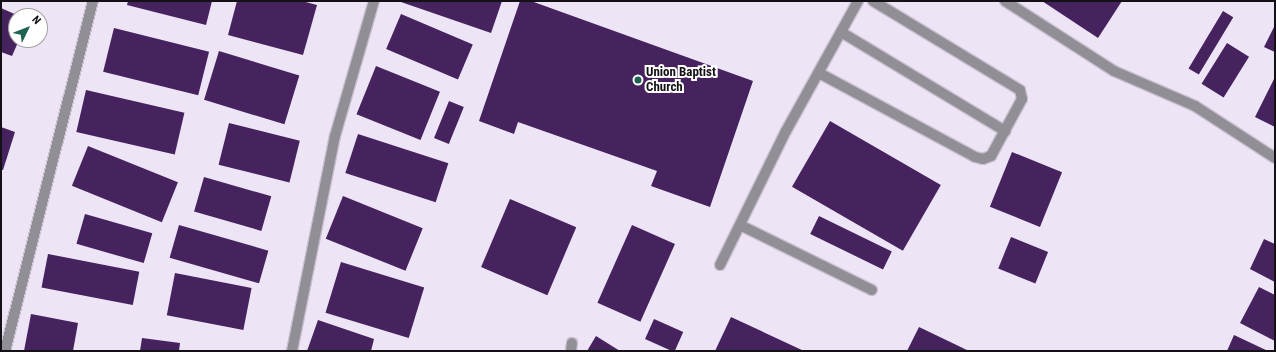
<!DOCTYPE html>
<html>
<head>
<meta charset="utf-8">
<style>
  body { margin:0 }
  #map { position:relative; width:1276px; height:352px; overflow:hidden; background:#ede4f6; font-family:"Roboto Condensed",sans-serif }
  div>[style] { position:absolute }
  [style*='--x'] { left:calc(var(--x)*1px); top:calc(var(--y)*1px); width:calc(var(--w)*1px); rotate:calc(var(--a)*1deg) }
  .building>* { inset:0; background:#46235e; transform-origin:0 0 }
  .roads { filter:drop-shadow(1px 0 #cac2d2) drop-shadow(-1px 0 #cac2d2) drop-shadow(0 1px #cac2d2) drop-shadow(0 -1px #cac2d2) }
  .service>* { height:10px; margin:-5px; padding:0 5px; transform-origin:5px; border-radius:5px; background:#928e95 }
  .minor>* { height:10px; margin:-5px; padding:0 5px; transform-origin:5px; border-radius:5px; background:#928e95 }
  .dots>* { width:11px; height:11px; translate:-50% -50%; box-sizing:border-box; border:2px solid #fff; border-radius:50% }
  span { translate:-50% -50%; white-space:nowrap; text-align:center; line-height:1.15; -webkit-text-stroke:4px #fff; paint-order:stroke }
  .poi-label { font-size:13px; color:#131016; font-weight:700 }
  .left { translate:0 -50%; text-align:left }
  .frame { position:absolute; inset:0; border:2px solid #131016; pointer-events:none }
  .north { position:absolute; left:8px; top:8px; width:40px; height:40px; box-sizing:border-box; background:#fff; border:1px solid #a19fa2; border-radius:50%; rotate:47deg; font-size:11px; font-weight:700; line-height:16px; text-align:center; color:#131016 }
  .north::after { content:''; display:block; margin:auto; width:14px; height:18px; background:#206352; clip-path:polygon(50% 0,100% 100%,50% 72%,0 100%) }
</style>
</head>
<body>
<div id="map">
  <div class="building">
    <div style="clip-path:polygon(128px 1px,212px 1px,206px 25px,127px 5px)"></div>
    <div style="clip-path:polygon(237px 1px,302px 1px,317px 5px,303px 55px,228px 35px)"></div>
    <div style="clip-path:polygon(398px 1px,502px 1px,491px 33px)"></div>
    <div style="clip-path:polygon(520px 1px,531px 1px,753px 81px,710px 207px,651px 186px,657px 171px,518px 122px,514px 134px,479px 121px)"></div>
    <div style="clip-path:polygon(1042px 1px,1122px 1px,1098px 38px)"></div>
    <div style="clip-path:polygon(1px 8px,19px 16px,16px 16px,16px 40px,19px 40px,12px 56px,1px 52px)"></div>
    <div style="left:1223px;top:11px;width:12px;height:67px;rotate:31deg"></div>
    <div style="left:401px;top:14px;width:78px;height:38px;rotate:23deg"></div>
    <div style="clip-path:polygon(1275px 25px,1275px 52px,1264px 47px)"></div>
    <div style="left:114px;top:28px;width:98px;height:45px;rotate:14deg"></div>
    <div style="left:1227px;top:43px;width:26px;height:48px;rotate:32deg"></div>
    <div style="left:219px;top:51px;width:84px;height:51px;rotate:17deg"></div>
    <div style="left:376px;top:66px;width:69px;height:52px;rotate:22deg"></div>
    <div style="clip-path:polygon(1275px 77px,1275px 127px,1255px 117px)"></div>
    <div style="left:86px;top:90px;width:101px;height:43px;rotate:13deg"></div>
    <div style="left:449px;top:101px;width:16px;height:40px;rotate:22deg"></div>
    <div style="left:830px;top:121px;width:128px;height:76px;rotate:30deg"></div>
    <div style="left:229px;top:123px;width:73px;height:43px;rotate:14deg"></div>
    <div style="clip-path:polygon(1px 127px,15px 132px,3px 170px,1px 170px)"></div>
    <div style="left:358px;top:134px;width:95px;height:41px;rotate:18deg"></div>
    <div style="left:88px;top:146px;width:97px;height:43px;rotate:22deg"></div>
    <div style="left:1012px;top:152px;width:54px;height:59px;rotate:22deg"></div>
    <div style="left:204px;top:177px;width:70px;height:36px;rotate:16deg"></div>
    <div style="left:343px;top:196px;width:86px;height:46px;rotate:22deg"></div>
    <div style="left:510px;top:199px;width:72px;height:74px;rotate:23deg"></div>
    <div style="left:85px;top:214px;width:70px;height:31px;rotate:16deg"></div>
    <div style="left:819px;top:216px;width:81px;height:20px;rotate:26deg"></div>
    <div style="left:179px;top:225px;width:93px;height:34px;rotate:16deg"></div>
    <div style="left:632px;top:225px;width:47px;height:85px;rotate:24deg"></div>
    <div style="left:1011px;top:237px;width:40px;height:34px;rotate:22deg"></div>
    <div style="clip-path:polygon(1264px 239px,1275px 244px,1275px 282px,1250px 269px)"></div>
    <div style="left:48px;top:254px;width:93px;height:34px;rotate:11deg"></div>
    <div style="left:341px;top:262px;width:87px;height:53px;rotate:17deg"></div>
    <div style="left:175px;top:273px;width:78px;height:43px;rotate:11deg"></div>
    <div style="clip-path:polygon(1259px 287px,1275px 295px,1275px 341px,1240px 323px)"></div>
    <div style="clip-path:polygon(31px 314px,78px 323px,73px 351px,24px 351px)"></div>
    <div style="clip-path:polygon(731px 317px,804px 351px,715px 351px)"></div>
    <div style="left:654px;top:319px;width:32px;height:22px;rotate:24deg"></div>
    <div style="clip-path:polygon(318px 320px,374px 339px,371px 351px,307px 351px)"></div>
    <div style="clip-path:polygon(919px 327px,969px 351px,907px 351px)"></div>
    <div style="clip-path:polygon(1234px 335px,1268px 351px,1227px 351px)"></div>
    <div style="clip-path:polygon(596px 336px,620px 351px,587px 351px)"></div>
    <div style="clip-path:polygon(142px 338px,180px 343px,179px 351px,140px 351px)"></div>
  </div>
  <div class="roads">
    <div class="service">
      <div style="--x:841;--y:32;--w:192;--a:31.1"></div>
      <div style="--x:819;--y:73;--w:177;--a:28.3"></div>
      <div style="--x:975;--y:157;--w:8;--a:14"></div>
      <div style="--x:983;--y:159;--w:9;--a:-21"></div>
      <div style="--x:991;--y:156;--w:65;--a:-61.5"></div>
      <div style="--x:1022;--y:99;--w:9;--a:-103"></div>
      <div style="--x:1020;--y:90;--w:172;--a:-148.8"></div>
      <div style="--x:740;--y:225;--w:147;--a:26.2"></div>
    </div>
    <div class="minor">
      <div style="--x:1005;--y:1;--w:130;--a:32.7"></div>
      <div style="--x:1114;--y:71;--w:88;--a:23.4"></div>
      <div style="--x:1195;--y:106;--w:95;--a:33"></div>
      <div style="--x:720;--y:265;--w:149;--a:-63.8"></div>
      <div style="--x:786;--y:131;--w:149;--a:-61"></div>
      <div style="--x:5;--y:351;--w:361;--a:-75.9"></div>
      <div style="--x:292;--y:351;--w:219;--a:-78.7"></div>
      <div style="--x:335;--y:136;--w:141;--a:-73.9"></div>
      <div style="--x:571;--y:351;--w:8;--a:-83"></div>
    </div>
  </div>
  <div class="dots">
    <div style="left:638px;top:80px;background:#206352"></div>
  </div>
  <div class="poi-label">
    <span class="left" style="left:646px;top:80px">Union Baptist<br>Church</span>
  </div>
  <div class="frame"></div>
  <div class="north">N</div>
</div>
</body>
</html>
